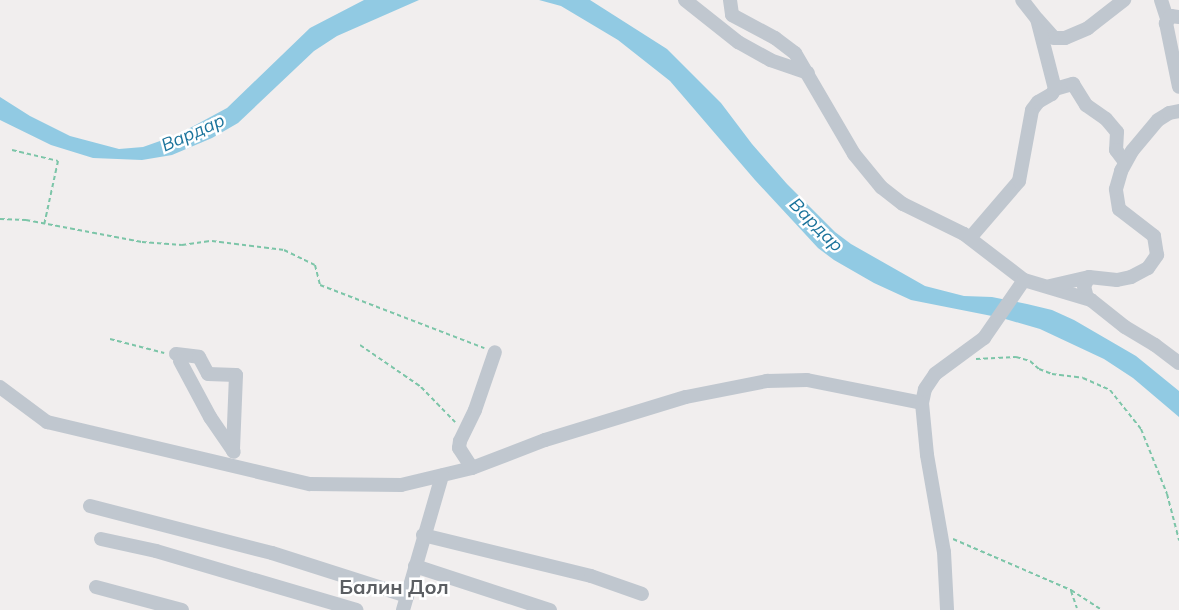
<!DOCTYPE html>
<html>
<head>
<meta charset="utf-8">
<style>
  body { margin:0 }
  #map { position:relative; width:1179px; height:610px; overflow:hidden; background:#f1eeee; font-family:Mulish,sans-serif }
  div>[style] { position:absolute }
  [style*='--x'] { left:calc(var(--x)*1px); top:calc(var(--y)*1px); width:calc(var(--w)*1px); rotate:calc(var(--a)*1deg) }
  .water>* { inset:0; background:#91cae3 }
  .path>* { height:2px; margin-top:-1px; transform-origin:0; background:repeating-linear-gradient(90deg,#7cc5a8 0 4.5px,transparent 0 7.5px) }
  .street>* { height:14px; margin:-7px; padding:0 7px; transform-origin:7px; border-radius:7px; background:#c0c7cf }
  span { translate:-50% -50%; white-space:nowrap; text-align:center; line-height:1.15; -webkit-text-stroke:5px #fff; paint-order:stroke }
  .water-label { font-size:18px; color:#1a739b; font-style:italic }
  .quarter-label { font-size:20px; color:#5b5e62; font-weight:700 }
</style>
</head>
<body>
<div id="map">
  <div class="water">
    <div style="clip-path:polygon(364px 0,419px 0,337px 36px,314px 51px,238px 123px,212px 138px,172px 155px,142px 160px,93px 158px,51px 145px,0 120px,0 97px,30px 116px,70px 136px,119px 149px,143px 147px,177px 135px,227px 108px,310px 28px)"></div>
    <div style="clip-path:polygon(539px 0,590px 0,667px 49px,721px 103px,752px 144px,787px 184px,835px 232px,851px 244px,925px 286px,964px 296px,992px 297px,1027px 304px,1052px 310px,1074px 320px,1136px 356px,1179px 391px,1179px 417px,1133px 378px,1104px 359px,1040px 329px,1002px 318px,911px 300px,874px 283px,834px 260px,818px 248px,755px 180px,670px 81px,618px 40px,561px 6px)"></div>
  </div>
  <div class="path">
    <div style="--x:12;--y:150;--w:47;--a:13.4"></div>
    <div style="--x:58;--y:161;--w:66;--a:102.3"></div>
    <div style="--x:0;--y:219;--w:26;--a:2"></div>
    <div style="--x:26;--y:220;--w:118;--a:10.7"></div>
    <div style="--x:142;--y:242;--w:40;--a:4.3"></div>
    <div style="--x:182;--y:245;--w:30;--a:-8"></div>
    <div style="--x:212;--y:241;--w:73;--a:7.1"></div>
    <div style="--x:284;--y:250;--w:34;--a:26"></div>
    <div style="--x:315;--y:265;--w:21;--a:76"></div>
    <div style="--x:320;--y:285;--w:176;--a:21"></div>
    <div style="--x:110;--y:339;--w:56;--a:14.5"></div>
    <div style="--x:360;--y:345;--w:74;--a:34.5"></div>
    <div style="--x:421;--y:387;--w:49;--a:45.8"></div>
    <div style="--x:976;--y:359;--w:40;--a:-2.9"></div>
    <div style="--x:1016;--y:357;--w:15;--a:16"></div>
    <div style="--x:1030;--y:361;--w:12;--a:42"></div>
    <div style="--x:1039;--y:369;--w:14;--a:21"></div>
    <div style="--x:1052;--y:374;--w:31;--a:7"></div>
    <div style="--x:1083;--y:378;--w:30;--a:24"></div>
    <div style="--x:1110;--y:390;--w:50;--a:51.5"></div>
    <div style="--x:1141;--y:429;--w:70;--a:68.2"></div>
    <div style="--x:1167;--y:494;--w:48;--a:75.4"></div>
    <div style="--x:953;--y:539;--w:129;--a:23.4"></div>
    <div style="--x:1071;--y:590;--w:37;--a:33"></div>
    <div style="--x:1071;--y:591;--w:18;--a:71"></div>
  </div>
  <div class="street">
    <div style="--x:685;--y:0;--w:68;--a:38.4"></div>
    <div style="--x:738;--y:42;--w:37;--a:29"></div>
    <div style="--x:770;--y:60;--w:40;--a:18.9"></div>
    <div style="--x:730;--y:0;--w:15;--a:82"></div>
    <div style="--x:732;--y:15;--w:49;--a:28.1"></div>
    <div style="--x:775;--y:38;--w:25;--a:37"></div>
    <div style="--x:795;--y:53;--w:117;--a:59.7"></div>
    <div style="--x:854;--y:154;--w:43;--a:50.7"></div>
    <div style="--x:881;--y:187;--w:28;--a:38"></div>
    <div style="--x:903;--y:204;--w:68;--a:26.2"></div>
    <div style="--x:964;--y:234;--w:76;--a:37.5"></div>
    <div style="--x:1024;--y:280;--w:70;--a:16.6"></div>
    <div style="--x:1091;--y:300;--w:43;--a:38.5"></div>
    <div style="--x:1125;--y:327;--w:35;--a:31"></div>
    <div style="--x:1155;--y:345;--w:30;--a:37"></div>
    <div style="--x:1161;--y:0;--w:19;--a:72"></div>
    <div style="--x:1179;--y:17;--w:8;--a:-173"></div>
    <div style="--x:1171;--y:16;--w:9;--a:126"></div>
    <div style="--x:1166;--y:23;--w:65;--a:78.5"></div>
    <div style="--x:1038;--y:20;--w:24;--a:48"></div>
    <div style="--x:1054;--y:38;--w:11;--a:0"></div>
    <div style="--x:1065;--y:38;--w:25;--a:-23"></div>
    <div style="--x:1088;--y:28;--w:46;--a:-37.9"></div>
    <div style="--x:1055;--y:89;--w:19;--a:-16"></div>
    <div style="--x:1073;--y:84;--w:25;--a:58"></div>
    <div style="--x:1086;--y:105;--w:24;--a:35"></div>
    <div style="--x:1106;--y:119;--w:17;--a:50"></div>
    <div style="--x:1117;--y:132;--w:18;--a:93"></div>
    <div style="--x:1116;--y:150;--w:15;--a:53"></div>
    <div style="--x:970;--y:238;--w:75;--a:-49.3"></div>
    <div style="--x:1019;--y:181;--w:72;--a:-79.6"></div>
    <div style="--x:1032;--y:110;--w:10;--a:-53"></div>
    <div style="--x:1038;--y:102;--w:16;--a:-30"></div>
    <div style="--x:1052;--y:94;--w:6;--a:-59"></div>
    <div style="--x:1055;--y:89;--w:72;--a:-104.4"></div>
    <div style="--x:1037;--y:19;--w:24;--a:-128"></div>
    <div style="--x:1050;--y:286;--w:40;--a:-13"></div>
    <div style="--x:1087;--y:298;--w:12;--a:-104"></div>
    <div style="--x:1084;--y:286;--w:10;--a:-61"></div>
    <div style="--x:1089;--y:277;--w:28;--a:6"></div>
    <div style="--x:1117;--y:280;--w:14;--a:-12"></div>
    <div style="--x:1131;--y:277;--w:19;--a:-28"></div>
    <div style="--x:1148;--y:268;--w:16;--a:-55"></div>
    <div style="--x:1157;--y:255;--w:19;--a:-99"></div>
    <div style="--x:1154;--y:236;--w:44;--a:-142.4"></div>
    <div style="--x:1119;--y:209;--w:20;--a:-99"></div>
    <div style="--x:1116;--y:189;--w:19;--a:-74"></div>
    <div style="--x:1121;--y:171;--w:23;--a:-61"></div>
    <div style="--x:1132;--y:151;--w:40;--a:-50"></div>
    <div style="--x:1158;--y:120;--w:13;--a:-32"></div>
    <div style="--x:1169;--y:113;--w:10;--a:-11"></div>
    <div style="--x:176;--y:354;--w:23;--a:7"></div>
    <div style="--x:199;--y:357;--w:19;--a:62"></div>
    <div style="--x:208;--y:374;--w:28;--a:2"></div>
    <div style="--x:236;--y:375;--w:76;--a:92.3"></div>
    <div style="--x:180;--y:361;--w:64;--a:61.8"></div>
    <div style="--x:210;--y:417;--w:42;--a:55.6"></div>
    <div style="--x:0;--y:387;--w:59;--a:36.7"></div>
    <div style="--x:47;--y:422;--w:270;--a:13.3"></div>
    <div style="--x:310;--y:484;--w:91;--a:0.6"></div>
    <div style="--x:401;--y:485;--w:73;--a:-13.5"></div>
    <div style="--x:472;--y:468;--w:78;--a:-21"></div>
    <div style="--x:545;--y:440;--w:147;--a:-17"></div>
    <div style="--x:686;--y:397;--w:83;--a:-11.2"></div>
    <div style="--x:767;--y:381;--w:40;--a:-1.4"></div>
    <div style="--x:807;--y:380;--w:117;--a:11.3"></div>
    <div style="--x:922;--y:403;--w:14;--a:-78"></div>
    <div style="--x:925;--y:389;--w:18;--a:-56"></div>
    <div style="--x:935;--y:374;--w:61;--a:-36.3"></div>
    <div style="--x:984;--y:338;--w:70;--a:-55.4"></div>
    <div style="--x:922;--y:403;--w:52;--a:84.5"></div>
    <div style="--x:927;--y:455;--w:98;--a:80.1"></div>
    <div style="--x:944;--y:552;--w:58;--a:87"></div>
    <div style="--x:472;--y:468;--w:24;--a:-123"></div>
    <div style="--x:459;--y:448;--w:7;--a:-82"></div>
    <div style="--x:460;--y:441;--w:34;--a:-64"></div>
    <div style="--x:475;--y:410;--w:61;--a:-71"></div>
    <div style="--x:90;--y:506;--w:188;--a:14.5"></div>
    <div style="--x:272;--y:553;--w:142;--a:17.7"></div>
    <div style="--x:423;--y:535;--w:173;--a:13.7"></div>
    <div style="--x:591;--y:576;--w:54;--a:19.4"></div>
    <div style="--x:101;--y:539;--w:56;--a:12.3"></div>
    <div style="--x:156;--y:551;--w:209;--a:16.4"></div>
    <div style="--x:415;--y:566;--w:142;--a:18.1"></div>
    <div style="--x:96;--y:587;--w:89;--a:15"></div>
    <div style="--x:403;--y:610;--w:140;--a:-73.8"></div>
  </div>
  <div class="water-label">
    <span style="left:193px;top:133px;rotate:-24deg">Вардар</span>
    <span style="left:816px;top:225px;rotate:45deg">Вардар</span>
  </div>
  <div class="quarter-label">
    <span style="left:394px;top:586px">Балин Дол</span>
  </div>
</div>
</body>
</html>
